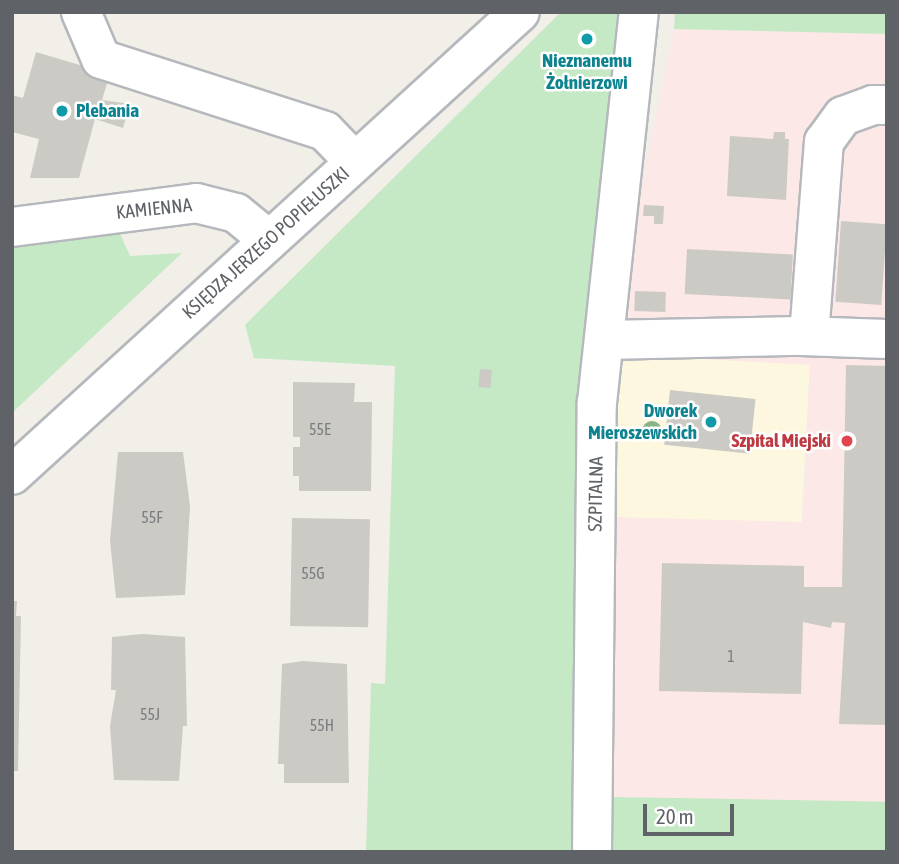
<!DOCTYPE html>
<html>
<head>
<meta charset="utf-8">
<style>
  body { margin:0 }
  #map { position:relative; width:899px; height:864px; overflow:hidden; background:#f1efe8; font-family:"Asap Condensed",sans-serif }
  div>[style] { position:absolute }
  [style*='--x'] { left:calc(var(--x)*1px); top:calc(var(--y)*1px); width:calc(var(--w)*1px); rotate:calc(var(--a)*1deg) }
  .commercial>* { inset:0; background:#fef7e0; transform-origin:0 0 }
  .medical>* { inset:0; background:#fce8e6 }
  .green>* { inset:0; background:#c5e8c5; transform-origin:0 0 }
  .building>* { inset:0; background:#cccac5; transform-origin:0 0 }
  .roads { filter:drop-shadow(2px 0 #b5b8bc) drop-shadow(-2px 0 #b5b8bc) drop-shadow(0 2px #b5b8bc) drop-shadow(0 -2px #b5b8bc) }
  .minor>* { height:38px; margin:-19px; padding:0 19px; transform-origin:19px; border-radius:19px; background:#fff }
  .trees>* { width:20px; height:20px; margin:-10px; border-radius:50%; background:#89b387 }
  .dots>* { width:19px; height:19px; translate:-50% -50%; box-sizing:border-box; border:4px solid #fff; border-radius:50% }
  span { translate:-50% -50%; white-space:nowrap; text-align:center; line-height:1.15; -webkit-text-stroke:5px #fff; paint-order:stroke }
  .number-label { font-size:16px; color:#7a7d7f }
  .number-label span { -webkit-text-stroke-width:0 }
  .culture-label { font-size:19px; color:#0d838f; font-weight:700 }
  .left { translate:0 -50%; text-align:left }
  .right { translate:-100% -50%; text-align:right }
  .street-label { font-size:19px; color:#5f6368 }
  .health-label { font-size:19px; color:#be3a42; font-weight:700 }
  .frame { position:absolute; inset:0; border:14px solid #5f6368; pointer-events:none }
  .scale { position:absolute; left:643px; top:804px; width:91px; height:32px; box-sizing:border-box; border:4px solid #5f6368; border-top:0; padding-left:9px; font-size:21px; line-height:24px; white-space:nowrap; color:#5f6368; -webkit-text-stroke:5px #fff; paint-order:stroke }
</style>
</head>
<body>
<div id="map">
  <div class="commercial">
    <div style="left:615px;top:354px;width:195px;height:163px;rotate:3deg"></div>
  </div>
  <div class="medical">
    <div style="clip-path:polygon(674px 29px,887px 34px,887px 804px,614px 797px,610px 517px,803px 522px,810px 365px,615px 354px,616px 312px)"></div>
  </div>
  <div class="green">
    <div style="clip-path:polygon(561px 12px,626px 12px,581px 360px,574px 852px,366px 852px,371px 683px,385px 684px,395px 366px,254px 358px,245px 325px)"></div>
    <div style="clip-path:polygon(675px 12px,887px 12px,887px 34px,674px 29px)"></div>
    <div style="clip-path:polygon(117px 227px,130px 256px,182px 253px,12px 413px,12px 242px)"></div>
    <div style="left:614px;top:797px;width:273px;height:55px;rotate:1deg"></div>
  </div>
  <div class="building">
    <div style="clip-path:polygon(36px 52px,110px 74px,102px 100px,130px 104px,123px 128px,95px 119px,79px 178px,30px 178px,39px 139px,12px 132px,12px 95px,23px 98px)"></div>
    <div style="clip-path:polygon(774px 132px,785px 132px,785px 139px,789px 139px,786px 200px,727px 196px,730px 136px,773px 139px)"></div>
    <div style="clip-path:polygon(644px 205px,664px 206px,663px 224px,654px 224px,654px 216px,643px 216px)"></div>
    <div style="left:841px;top:221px;width:46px;height:81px;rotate:4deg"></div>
    <div style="left:687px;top:249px;width:106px;height:45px;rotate:3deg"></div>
    <div style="left:635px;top:291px;width:31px;height:20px;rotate:2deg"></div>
    <div style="clip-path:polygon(846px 365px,887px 366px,887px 725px,839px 724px,845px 623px,832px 622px,831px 628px,803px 622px,801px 694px,659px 691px,662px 563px,804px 566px,804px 587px,842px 587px)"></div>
    <div style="left:480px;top:369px;width:12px;height:18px;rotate:5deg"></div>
    <div style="clip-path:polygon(293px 382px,355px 383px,354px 402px,372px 402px,371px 491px,299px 491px,299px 476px,293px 476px,293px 447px,300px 447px,300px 437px,293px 437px)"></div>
    <div style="left:670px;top:390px;width:86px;height:55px;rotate:6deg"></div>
    <div style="clip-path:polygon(118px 452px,183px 452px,190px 506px,185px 595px,116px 598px,110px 541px)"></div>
    <div style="left:292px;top:518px;width:78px;height:108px;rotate:1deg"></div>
    <div style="clip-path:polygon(12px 601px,17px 601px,16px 616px,21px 616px,18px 771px,12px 771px)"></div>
    <div style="clip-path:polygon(142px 634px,185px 637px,187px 726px,183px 726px,179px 781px,114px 780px,110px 726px,116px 690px,111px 690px,112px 637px)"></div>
    <div style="clip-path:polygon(303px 661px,347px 664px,349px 783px,284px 783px,284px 764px,278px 764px,282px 664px)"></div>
  </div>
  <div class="roads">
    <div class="minor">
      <div style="--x:81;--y:12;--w:51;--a:66.9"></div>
      <div style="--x:101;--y:59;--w:235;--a:17.8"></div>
      <div style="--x:325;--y:131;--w:43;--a:45.9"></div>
      <div style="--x:12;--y:227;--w:186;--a:-7.4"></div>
      <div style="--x:196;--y:203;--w:41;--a:14"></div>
      <div style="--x:236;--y:213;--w:43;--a:39.3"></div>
      <div style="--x:809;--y:336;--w:195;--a:-85.6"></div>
      <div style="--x:824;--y:142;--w:32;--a:-54"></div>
      <div style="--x:843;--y:116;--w:32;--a:-20"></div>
      <div style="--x:873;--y:105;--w:14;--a:0"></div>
      <div style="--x:604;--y:340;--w:197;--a:-1.2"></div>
      <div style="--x:801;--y:336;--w:86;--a:2"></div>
      <div style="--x:12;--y:475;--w:687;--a:-42.35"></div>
      <div style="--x:592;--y:852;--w:449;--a:-89.4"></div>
      <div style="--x:597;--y:403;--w:393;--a:-83.9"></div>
    </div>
  </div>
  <div class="trees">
    <div style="left:652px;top:431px"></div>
  </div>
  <div class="dots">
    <div style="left:587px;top:39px;background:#0f9aa8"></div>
    <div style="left:62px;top:111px;background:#0f9aa8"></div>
    <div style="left:711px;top:422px;background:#0f9aa8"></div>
    <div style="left:847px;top:441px;background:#e0444e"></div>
  </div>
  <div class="number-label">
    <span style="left:320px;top:429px">55E</span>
    <span style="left:152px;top:517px">55F</span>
    <span style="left:313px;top:573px">55G</span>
    <span style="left:731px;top:656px">1</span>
    <span style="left:150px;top:714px">55J</span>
    <span style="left:322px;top:725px">55H</span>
  </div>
  <div class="culture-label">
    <span style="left:587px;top:72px">Nieznanemu<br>Żołnierzowi</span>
    <span class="left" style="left:76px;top:111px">Plebania</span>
    <span class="right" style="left:697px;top:422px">Dworek<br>Mieroszewskich</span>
  </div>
  <div class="street-label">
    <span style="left:154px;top:209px;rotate:-6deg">KAMIENNA</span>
    <span style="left:266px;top:243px;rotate:-42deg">KSIĘDZA JERZEGO POPIEŁUSZKI</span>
    <span style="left:596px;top:494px;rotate:-89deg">SZPITALNA</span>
  </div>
  <div class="health-label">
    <span class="right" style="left:831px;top:441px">Szpital Miejski</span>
  </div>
  <div class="frame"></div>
  <div class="scale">20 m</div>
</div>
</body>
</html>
